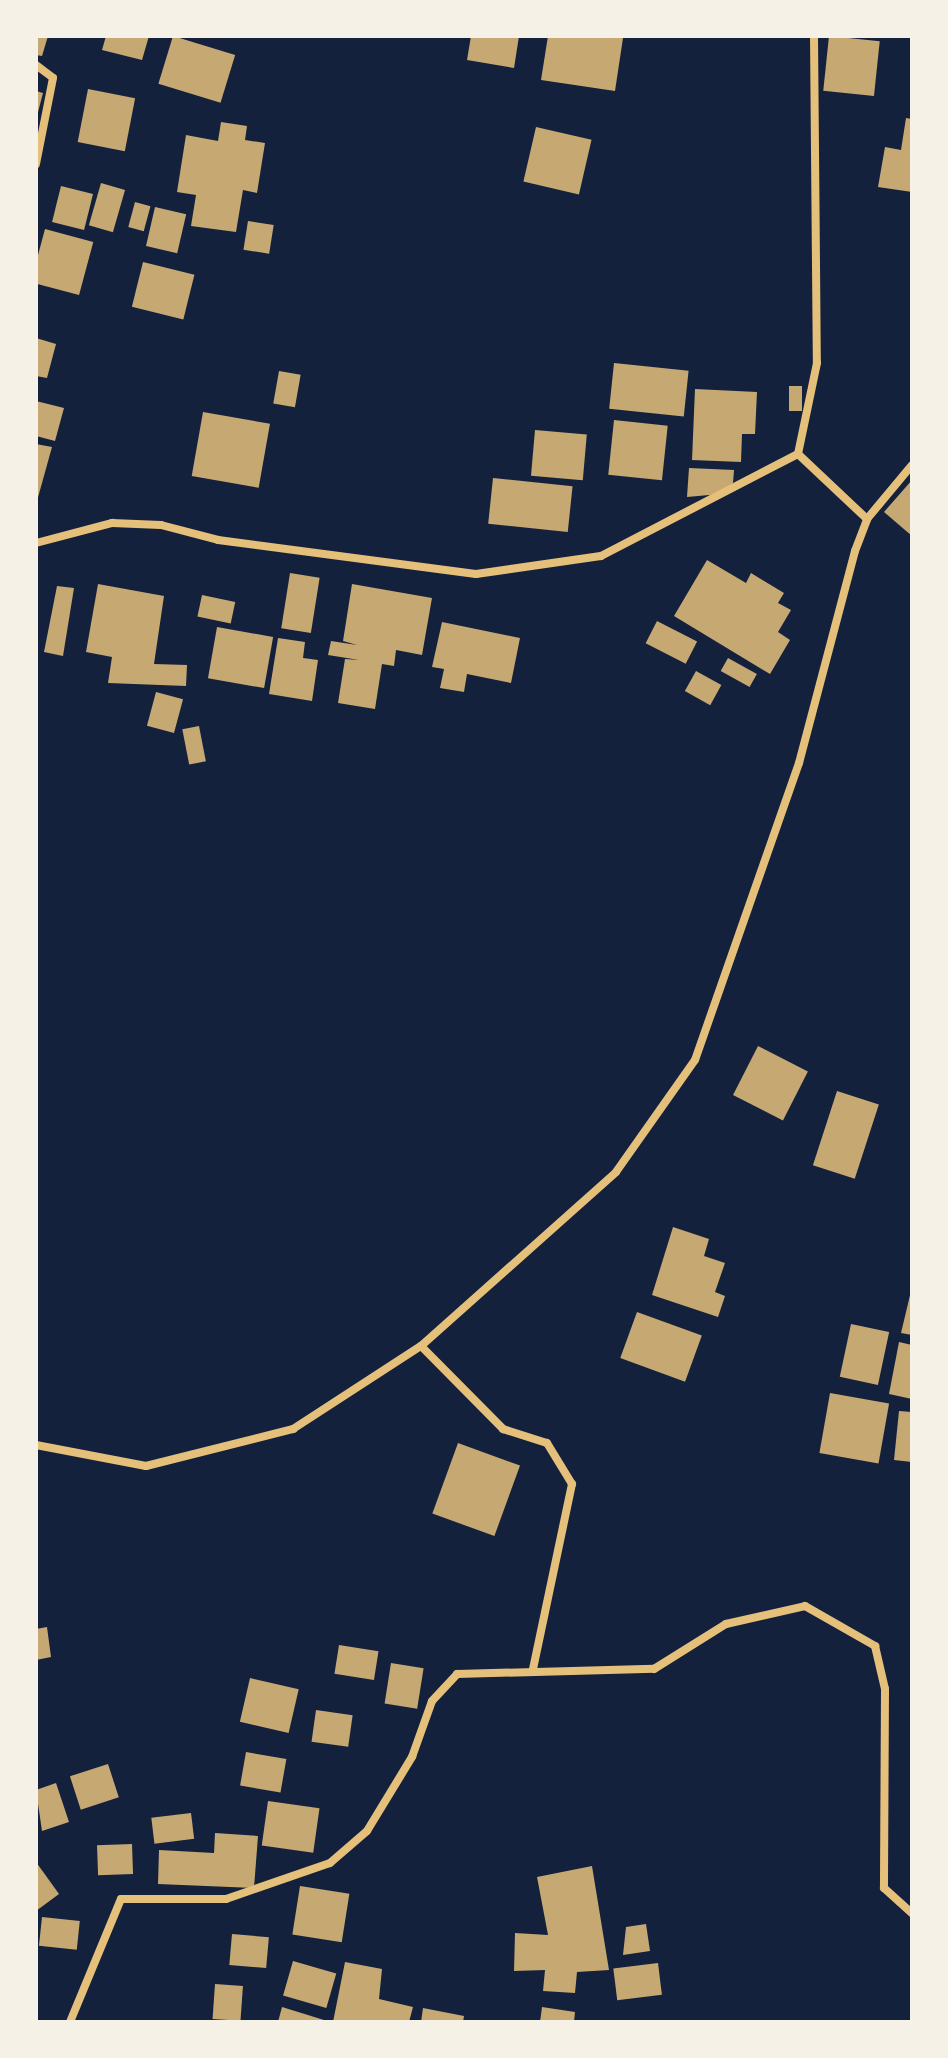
<!DOCTYPE html>
<html>
<head>
<meta charset="utf-8">
<style>
  body { margin:0 }
  #map { position:relative; width:948px; height:2058px; overflow:hidden; background:#14213d; font-family:"Noto Serif",serif }
  div>[style] { position:absolute }
  [style*='--x'] { left:calc(var(--x)*1px); top:calc(var(--y)*1px); width:calc(var(--w)*1px); rotate:calc(var(--a)*1deg) }
  .building>* { inset:0; background:#c6a872; transform-origin:0 0 }
  .minor>* { height:8px; margin:-4px; padding:0 4px; transform-origin:4px; border-radius:4px; background:#e5c07b }
  span { translate:-50% -50%; white-space:nowrap; text-align:center; line-height:1.15; -webkit-text-stroke:8px #f6f1e7; paint-order:stroke }
  .frame { position:absolute; inset:0; border:38px solid #f6f1e7; pointer-events:none }
</style>
</head>
<body>
<div id="map">
  <div class="building">
    <div style="clip-path:polygon(36px 36px,48px 36px,42px 56px,36px 55px)"></div>
    <div style="clip-path:polygon(106px 36px,149px 36px,142px 60px,102px 50px)"></div>
    <div style="left:173px;top:36px;width:65px;height:50px;rotate:17deg"></div>
    <div style="clip-path:polygon(471px 36px,519px 36px,514px 68px,467px 60px)"></div>
    <div style="clip-path:polygon(548px 36px,623px 38px,615px 91px,541px 80px)"></div>
    <div style="left:829px;top:36px;width:51px;height:55px;rotate:6deg"></div>
    <div style="left:88px;top:89px;width:48px;height:54px;rotate:11deg"></div>
    <div style="clip-path:polygon(36px 91px,43px 93px,37px 116px,36px 116px)"></div>
    <div style="clip-path:polygon(906px 118px,912px 119px,912px 192px,878px 187px,885px 147px,901px 150px)"></div>
    <div style="clip-path:polygon(221px 122px,247px 126px,245px 140px,265px 143px,257px 193px,243px 190px,236px 232px,191px 226px,196px 195px,177px 192px,186px 135px,218px 141px)"></div>
    <div style="left:536px;top:127px;width:57px;height:56px;rotate:13deg"></div>
    <div style="left:101px;top:183px;width:25px;height:44px;rotate:16deg"></div>
    <div style="left:61px;top:186px;width:33px;height:37px;rotate:14deg"></div>
    <div style="left:135px;top:202px;width:16px;height:26px;rotate:15deg"></div>
    <div style="left:155px;top:207px;width:32px;height:40px;rotate:13deg"></div>
    <div style="left:248px;top:221px;width:26px;height:29px;rotate:9deg"></div>
    <div style="left:45px;top:229px;width:50px;height:55px;rotate:15deg"></div>
    <div style="left:143px;top:262px;width:53px;height:46px;rotate:14deg"></div>
    <div style="clip-path:polygon(36px 338px,56px 344px,47px 378px,36px 376px)"></div>
    <div style="left:614px;top:363px;width:75px;height:46px;rotate:6deg"></div>
    <div style="left:279px;top:371px;width:22px;height:33px;rotate:10deg"></div>
    <div style="left:789px;top:386px;width:13px;height:25px"></div>
    <div style="clip-path:polygon(695px 389px,757px 392px,755px 434px,742px 434px,741px 462px,692px 460px)"></div>
    <div style="clip-path:polygon(36px 401px,64px 408px,55px 441px,36px 436px)"></div>
    <div style="left:203px;top:412px;width:68px;height:65px;rotate:10deg"></div>
    <div style="left:614px;top:420px;width:54px;height:55px;rotate:6deg"></div>
    <div style="left:535px;top:430px;width:52px;height:46px;rotate:5deg"></div>
    <div style="clip-path:polygon(36px 444px,52px 447px,37px 501px,36px 500px)"></div>
    <div style="clip-path:polygon(689px 468px,734px 470px,733px 483px,720px 494px,687px 497px)"></div>
    <div style="left:493px;top:478px;width:80px;height:46px;rotate:6deg"></div>
    <div style="clip-path:polygon(912px 480px,912px 536px,884px 512px)"></div>
    <div style="clip-path:polygon(707px 560px,746px 583px,751px 573px,784px 593px,778px 603px,791px 610px,778px 632px,790px 640px,770px 674px,674px 616px)"></div>
    <div style="left:290px;top:573px;width:30px;height:56px;rotate:9deg"></div>
    <div style="clip-path:polygon(98px 584px,164px 596px,154px 664px,187px 665px,186px 686px,108px 683px,112px 657px,86px 652px)"></div>
    <div style="clip-path:polygon(352px 584px,432px 598px,422px 655px,396px 650px,394px 666px,382px 664px,375px 709px,338px 703px,345px 659px,359px 660px,328px 655px,331px 641px,357px 645px,343px 641px)"></div>
    <div style="clip-path:polygon(57px 586px,74px 588px,63px 656px,44px 652px)"></div>
    <div style="left:202px;top:595px;width:34px;height:22px;rotate:12deg"></div>
    <div style="left:657px;top:621px;width:45px;height:25px;rotate:27deg"></div>
    <div style="clip-path:polygon(442px 622px,520px 638px,511px 683px,467px 674px,464px 692px,440px 688px,444px 669px,432px 667px)"></div>
    <div style="left:217px;top:627px;width:57px;height:52px;rotate:10deg"></div>
    <div style="clip-path:polygon(278px 638px,305px 642px,303px 658px,318px 660px,312px 701px,269px 694px)"></div>
    <div style="left:728px;top:658px;width:33px;height:15px;rotate:29deg"></div>
    <div style="left:696px;top:671px;width:29px;height:23px;rotate:29deg"></div>
    <div style="left:156px;top:692px;width:28px;height:35px;rotate:15deg"></div>
    <div style="left:199px;top:726px;width:36px;height:17px;rotate:79deg"></div>
    <div style="left:758px;top:1046px;width:56px;height:55px;rotate:27deg"></div>
    <div style="left:837px;top:1091px;width:44px;height:78px;rotate:18deg"></div>
    <div style="clip-path:polygon(673px 1227px,709px 1239px,704px 1256px,725px 1263px,715px 1292px,725px 1296px,718px 1317px,652px 1295px)"></div>
    <div style="clip-path:polygon(911px 1291px,912px 1291px,912px 1335px,901px 1333px)"></div>
    <div style="left:637px;top:1312px;width:69px;height:49px;rotate:20deg"></div>
    <div style="left:851px;top:1324px;width:39px;height:54px;rotate:12deg"></div>
    <div style="clip-path:polygon(899px 1342px,912px 1345px,912px 1399px,889px 1394px)"></div>
    <div style="left:830px;top:1393px;width:60px;height:61px;rotate:10deg"></div>
    <div style="clip-path:polygon(899px 1411px,912px 1412px,912px 1462px,894px 1460px)"></div>
    <div style="left:458px;top:1443px;width:66px;height:75px;rotate:20deg"></div>
    <div style="clip-path:polygon(47px 1627px,51px 1657px,36px 1660px,36px 1629px)"></div>
    <div style="left:339px;top:1645px;width:40px;height:29px;rotate:9deg"></div>
    <div style="left:391px;top:1663px;width:33px;height:41px;rotate:9deg"></div>
    <div style="left:250px;top:1678px;width:50px;height:45px;rotate:13deg"></div>
    <div style="left:316px;top:1710px;width:37px;height:32px;rotate:8deg"></div>
    <div style="left:246px;top:1752px;width:41px;height:34px;rotate:10deg"></div>
    <div style="left:108px;top:1764px;width:35px;height:40px;rotate:72deg"></div>
    <div style="clip-path:polygon(56px 1783px,69px 1822px,42px 1831px,36px 1790px)"></div>
    <div style="left:268px;top:1801px;width:52px;height:45px;rotate:8deg"></div>
    <div style="left:191px;top:1813px;width:26px;height:40px;rotate:83deg"></div>
    <div style="clip-path:polygon(215px 1833px,258px 1836px,254px 1888px,158px 1884px,159px 1850px,214px 1853px)"></div>
    <div style="left:132px;top:1844px;width:30px;height:35px;rotate:88deg"></div>
    <div style="clip-path:polygon(36px 1862px,59px 1894px,36px 1911px)"></div>
    <div style="clip-path:polygon(592px 1866px,609px 1970px,577px 1972px,575px 1993px,543px 1991px,545px 1970px,514px 1971px,515px 1933px,548px 1935px,537px 1877px)"></div>
    <div style="left:300px;top:1886px;width:50px;height:49px;rotate:9deg"></div>
    <div style="left:42px;top:1917px;width:38px;height:29px;rotate:6deg"></div>
    <div style="clip-path:polygon(646px 1924px,650px 1951px,623px 1955px,626px 1927px)"></div>
    <div style="left:232px;top:1934px;width:37px;height:31px;rotate:5deg"></div>
    <div style="left:293px;top:1961px;width:45px;height:36px;rotate:16deg"></div>
    <div style="clip-path:polygon(345px 1962px,382px 1969px,379px 1999px,413px 2007px,409px 2022px,333px 2022px)"></div>
    <div style="left:658px;top:1963px;width:32px;height:45px;rotate:83deg"></div>
    <div style="left:215px;top:1984px;width:28px;height:35px;rotate:4deg"></div>
    <div style="clip-path:polygon(282px 2007px,324px 2020px,323px 2022px,278px 2022px)"></div>
    <div style="clip-path:polygon(542px 2007px,575px 2012px,574px 2022px,540px 2022px)"></div>
    <div style="clip-path:polygon(423px 2008px,464px 2016px,463px 2022px,421px 2022px)"></div>
  </div>
  <div class="minor">
    <div style="--x:814;--y:36;--w:327;--a:89.5"></div>
    <div style="--x:817;--y:363;--w:93;--a:101.8"></div>
    <div style="--x:798;--y:454;--w:95;--a:43.3"></div>
    <div style="--x:36;--y:65;--w:21;--a:37"></div>
    <div style="--x:53;--y:78;--w:88;--a:101.2"></div>
    <div style="--x:36;--y:543;--w:79;--a:-14.7"></div>
    <div style="--x:112;--y:523;--w:49;--a:2.3"></div>
    <div style="--x:161;--y:525;--w:59;--a:14.7"></div>
    <div style="--x:218;--y:540;--w:260;--a:7.5"></div>
    <div style="--x:476;--y:574;--w:126;--a:-8.2"></div>
    <div style="--x:601;--y:556;--w:222;--a:-27.4"></div>
    <div style="--x:421;--y:1346;--w:117;--a:45.3"></div>
    <div style="--x:503;--y:1429;--w:46;--a:17.7"></div>
    <div style="--x:547;--y:1443;--w:48;--a:58.6"></div>
    <div style="--x:572;--y:1484;--w:189;--a:101.9"></div>
    <div style="--x:36;--y:1445;--w:112;--a:10.8"></div>
    <div style="--x:146;--y:1466;--w:152;--a:-14.1"></div>
    <div style="--x:293;--y:1429;--w:153;--a:-33"></div>
    <div style="--x:421;--y:1346;--w:261;--a:-41.7"></div>
    <div style="--x:616;--y:1172;--w:137;--a:-54.8"></div>
    <div style="--x:695;--y:1060;--w:315;--a:-70.7"></div>
    <div style="--x:799;--y:763;--w:219;--a:-75.2"></div>
    <div style="--x:855;--y:551;--w:34;--a:-69"></div>
    <div style="--x:867;--y:519;--w:70;--a:-50.2"></div>
    <div style="--x:70;--y:2022;--w:133;--a:-67.5"></div>
    <div style="--x:121;--y:1899;--w:105;--a:0"></div>
    <div style="--x:226;--y:1899;--w:110;--a:-19.1"></div>
    <div style="--x:330;--y:1863;--w:49;--a:-40.9"></div>
    <div style="--x:367;--y:1831;--w:87;--a:-58.7"></div>
    <div style="--x:412;--y:1757;--w:59;--a:-70.3"></div>
    <div style="--x:432;--y:1701;--w:37;--a:-47"></div>
    <div style="--x:457;--y:1674;--w:197;--a:-1.5"></div>
    <div style="--x:654;--y:1669;--w:85;--a:-32"></div>
    <div style="--x:726;--y:1624;--w:81;--a:-12.8"></div>
    <div style="--x:805;--y:1606;--w:81;--a:29.7"></div>
    <div style="--x:875;--y:1646;--w:44;--a:76.9"></div>
    <div style="--x:885;--y:1689;--w:199;--a:90.3"></div>
    <div style="--x:884;--y:1888;--w:38;--a:42"></div>
  </div>
  <div class="frame"></div>
</div>
</body>
</html>
